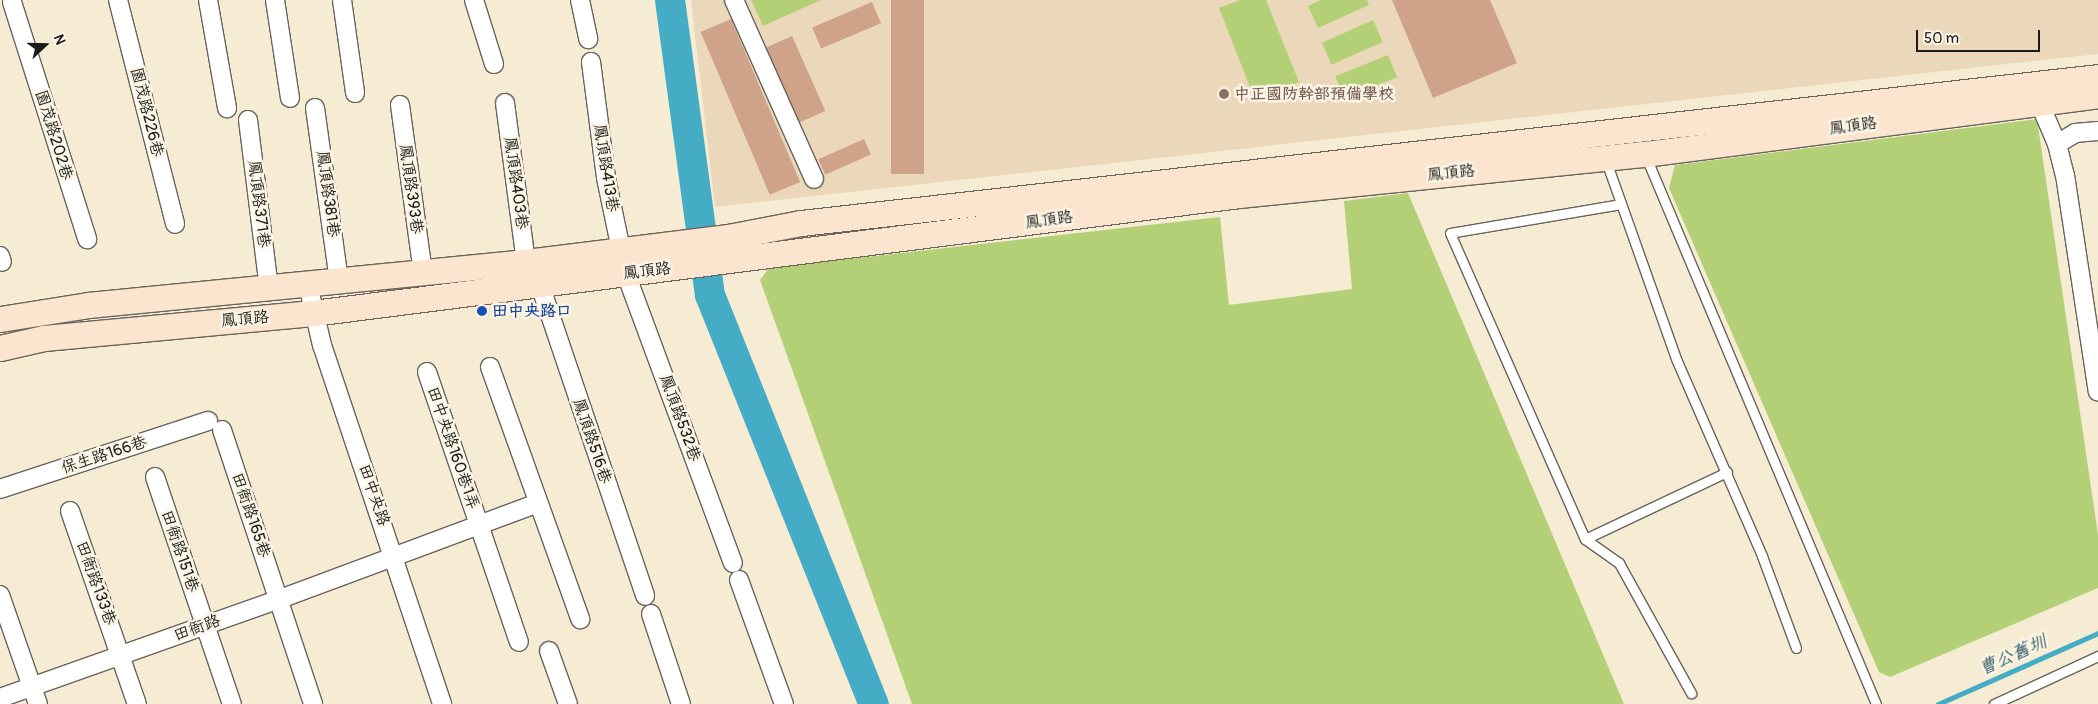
<!DOCTYPE html>
<html>
<head>
<meta charset="utf-8">
<style>
  body { margin:0 }
  #map { position:relative; width:2098px; height:704px; overflow:hidden; background:#f6ebd3; font-family:Pangolin,"LXGW WenKai TC",sans-serif }
  div>[style] { position:absolute }
  [style*='--x'] { left:calc(var(--x)*1px); top:calc(var(--y)*1px); width:calc(var(--w)*1px); rotate:calc(var(--a)*1deg) }
  .built>* { inset:0; background:#ebd8ba }
  .green>* { inset:0; background:#b4d076; transform-origin:0 0 }
  .stream>* { height:5px; margin:-2.5px; padding:0 2.5px; transform-origin:2.5px; border-radius:2.5px; background:#44acc4 }
  .river>* { height:30px; margin:-15px; padding:0 15px; transform-origin:15px; border-radius:15px; background:#44acc4 }
  .building>* { inset:0; background:#cea389; transform-origin:0 0 }
  .roads { filter:drop-shadow(1px 0 #68645c) drop-shadow(-1px 0 #68645c) drop-shadow(0 1px #68645c) drop-shadow(0 -1px #68645c) }
  .lane>* { height:9px; margin:-4.5px; padding:0 4.5px; transform-origin:4.5px; border-radius:4.5px; background:#fff }
  .street>* { height:18px; margin:-9px; padding:0 9px; transform-origin:9px; border-radius:9px; background:#fff }
  .secondary>* { height:25px; margin:-12.5px; padding:0 12.5px; transform-origin:12.5px; border-radius:12.5px; background:#fce5cf }
  .dots>* { width:14px; height:14px; translate:-50% -50%; box-sizing:border-box; border:2px solid #fcf5e5; border-radius:50% }
  span { translate:-50% -50%; white-space:nowrap; text-align:center; line-height:1.15; -webkit-text-stroke:5px #fcf5e5; paint-order:stroke }
  .education-label { font-size:16px; color:#785e54; font-weight:700 }
  .left { translate:0 -50%; text-align:left }
  .street-label { font-size:16px; color:#1c1c1c }
  .transit-label { font-size:16px; color:#164399; font-weight:700 }
  .water-label { font-size:18px; color:#2e5d68; font-style:italic }
  .north { position:absolute; left:20px; top:20px; width:50px; height:50px; -webkit-text-stroke:4px #fcf5e5; paint-order:stroke; rotate:69deg; font-size:14px; font-weight:700; line-height:20px; text-align:center; color:#1c1c1c }
  .north::after { content:''; display:block; margin:auto; width:18px; height:22px; background:#1c1c1c; clip-path:polygon(50% 0,100% 100%,50% 72%,0 100%) }
  .scale { position:absolute; left:1916px; top:30px; width:124px; height:22px; box-sizing:border-box; border:2px solid #1c1c1c; border-top:0; padding-left:6px; font-size:15px; line-height:18px; white-space:nowrap; color:#1c1c1c; -webkit-text-stroke:4px #fcf5e5; paint-order:stroke }
</style>
</head>
<body>
<div id="map">
  <div class="built">
    <div style="clip-path:polygon(691px 0,2098px 0,2098px 54px,715px 207px)"></div>
  </div>
  <div class="green">
    <div style="clip-path:polygon(751px 0,821px 0,763px 26px)"></div>
    <div style="clip-path:polygon(1240px 0,1266px 0,1299px 82px,1255px 100px,1219px 8px)"></div>
    <div style="clip-path:polygon(1321px 0,1367px 0,1369px 5px,1318px 28px,1308px 6px)"></div>
    <div style="left:1373px;top:20px;width:24px;height:56px;rotate:66deg"></div>
    <div style="left:1388px;top:55px;width:24px;height:57px;rotate:68deg"></div>
    <div style="clip-path:polygon(2037px 119px,2098px 535px,2098px 588px,1890px 677px,1879px 672px,1669px 188px,1675px 165px)"></div>
    <div style="clip-path:polygon(1408px 193px,1624px 704px,912px 704px,760px 280px,769px 268px,1220px 217px,1229px 305px,1352px 289px,1344px 201px)"></div>
  </div>
  <div class="stream">
    <div style="--x:1938;--y:704;--w:175;--a:-23.9"></div>
  </div>
  <div class="river">
    <div style="--x:670;--y:0;--w:298;--a:82.3"></div>
    <div style="--x:710;--y:295;--w:441;--a:68.2"></div>
  </div>
  <div class="building">
    <div style="left:891px;top:0;width:33px;height:174px"></div>
    <div style="clip-path:polygon(1392px 0,1490px 0,1517px 63px,1433px 98px)"></div>
    <div style="left:872px;top:2px;width:23px;height:65px;rotate:67deg"></div>
    <div style="left:731px;top:19px;width:177px;height:33px;rotate:67deg"></div>
    <div style="left:792px;top:36px;width:82px;height:29px;rotate:66deg"></div>
    <div style="left:864px;top:139px;width:17px;height:50px;rotate:66deg"></div>
  </div>
  <div class="roads">
    <div class="lane">
      <div style="--x:1646;--y:157;--w:593;--a:67.19"></div>
      <div style="--x:1606;--y:161;--w:212;--a:70.5"></div>
      <div style="--x:1677;--y:361;--w:213;--a:66.4"></div>
      <div style="--x:1762;--y:556;--w:98;--a:69.7"></div>
      <div style="--x:1621;--y:204;--w:173;--a:170.4"></div>
      <div style="--x:1450;--y:233;--w:334;--a:66.2"></div>
      <div style="--x:1585;--y:539;--w:42;--a:35.2"></div>
      <div style="--x:1619;--y:563;--w:149;--a:61"></div>
      <div style="--x:1585;--y:539;--w:157;--a:-25.3"></div>
      <div style="--x:1994;--y:704;--w:115;--a:-24.8"></div>
    </div>
    <div class="street">
      <div style="--x:118;--y:0;--w:231;--a:75.7"></div>
      <div style="--x:208;--y:0;--w:110;--a:80"></div>
      <div style="--x:275;--y:0;--w:99;--a:81.3"></div>
      <div style="--x:342;--y:0;--w:94;--a:82"></div>
      <div style="--x:474;--y:0;--w:67;--a:72.6"></div>
      <div style="--x:580;--y:0;--w:40;--a:78"></div>
      <div style="--x:734;--y:0;--w:196;--a:65.9"></div>
      <div style="--x:12;--y:2;--w:249;--a:72.4"></div>
      <div style="--x:591;--y:62;--w:117;--a:82.6"></div>
      <div style="--x:606;--y:178;--w:98;--a:78.2"></div>
      <div style="--x:626;--y:274;--w:308;--a:69.7"></div>
      <div style="--x:2039;--y:102;--w:46;--a:66.8"></div>
      <div style="--x:2057;--y:144;--w:32;--a:76"></div>
      <div style="--x:2065;--y:175;--w:219;--a:81.4"></div>
      <div style="--x:505;--y:103;--w:160;--a:82.5"></div>
      <div style="--x:400;--y:105;--w:170;--a:82.2"></div>
      <div style="--x:315;--y:108;--w:175;--a:82.1"></div>
      <div style="--x:248;--y:120;--w:170;--a:82.9"></div>
      <div style="--x:2057;--y:144;--w:21;--a:-31"></div>
      <div style="--x:2075;--y:133;--w:23;--a:-5"></div>
      <div style="--x:0;--y:256;--w:6;--a:72"></div>
      <div style="--x:308;--y:285;--w:62;--a:76.9"></div>
      <div style="--x:322;--y:345;--w:379;--a:71.5"></div>
      <div style="--x:540;--y:285;--w:328;--a:71.3"></div>
      <div style="--x:490;--y:367;--w:268;--a:70.3"></div>
      <div style="--x:427;--y:372;--w:285;--a:71.2"></div>
      <div style="--x:222;--y:430;--w:289;--a:71.6"></div>
      <div style="--x:155;--y:477;--w:240;--a:71.3"></div>
      <div style="--x:0;--y:489;--w:219;--a:-18.1"></div>
      <div style="--x:70;--y:511;--w:204;--a:70.9"></div>
      <div style="--x:739;--y:580;--w:132;--a:70.1"></div>
      <div style="--x:0;--y:595;--w:115;--a:70.8"></div>
      <div style="--x:651;--y:614;--w:95;--a:71.6"></div>
      <div style="--x:549;--y:651;--w:56;--a:70.3"></div>
      <div style="--x:0;--y:698;--w:297;--a:-19.5"></div>
      <div style="--x:280;--y:599;--w:275;--a:-20.4"></div>
    </div>
    <div class="secondary">
      <div style="--x:0;--y:319;--w:89;--a:-9"></div>
      <div style="--x:88;--y:305;--w:440;--a:-5.6"></div>
      <div style="--x:526;--y:262;--w:204;--a:-7.1"></div>
      <div style="--x:728;--y:237;--w:74;--a:-10.9"></div>
      <div style="--x:801;--y:223;--w:1305;--a:-6.42"></div>
      <div style="--x:0;--y:348;--w:45;--a:-12.8"></div>
      <div style="--x:44;--y:338;--w:270;--a:-5.3"></div>
      <div style="--x:313;--y:313;--w:933;--a:-7.26"></div>
      <div style="--x:1239;--y:195;--w:408;--a:-5.8"></div>
      <div style="--x:1645;--y:154;--w:457;--a:-7.4"></div>
    </div>
  </div>
  <div class="dots">
    <div style="left:1224px;top:94px;background:#8d6e63"></div>
    <div style="left:482px;top:311px;background:#1a4fb4"></div>
  </div>
  <div class="education-label">
    <span class="left" style="left:1234px;top:94px">中正國防幹部預備學校</span>
  </div>
  <div class="street-label">
    <span style="left:147px;top:112px;rotate:76deg">園茂路226巷</span>
    <span style="left:1853px;top:126px;rotate:-8deg">鳳頂路</span>
    <span style="left:54px;top:135px;rotate:73deg">園茂路202巷</span>
    <span style="left:606px;top:168px;rotate:81deg">鳳頂路413巷</span>
    <span style="left:1451px;top:173px;rotate:-6deg">鳳頂路</span>
    <span style="left:516px;top:183px;rotate:82deg">鳳頂路403巷</span>
    <span style="left:411px;top:189px;rotate:82deg">鳳頂路393巷</span>
    <span style="left:328px;top:194px;rotate:82deg">鳳頂路381巷</span>
    <span style="left:259px;top:204px;rotate:83deg">鳳頂路371巷</span>
    <span style="left:1049px;top:220px;rotate:-8deg">鳳頂路</span>
    <span style="left:647px;top:271px;rotate:-7deg">鳳頂路</span>
    <span style="left:245px;top:319px;rotate:-5deg">鳳頂路</span>
    <span style="left:680px;top:418px;rotate:70deg">鳳頂路532巷</span>
    <span style="left:592px;top:441px;rotate:71deg">鳳頂路516巷</span>
    <span style="left:453px;top:448px;rotate:71deg">田中央路160巷1弄</span>
    <span style="left:104px;top:455px;rotate:-18deg">保生路166巷</span>
    <span style="left:374px;top:495px;rotate:71deg">田中央路</span>
    <span style="left:251px;top:515px;rotate:71deg">田衙路165巷</span>
    <span style="left:180px;top:551px;rotate:71deg">田衙路151巷</span>
    <span style="left:96px;top:583px;rotate:70deg">田衙路133巷</span>
    <span style="left:197px;top:628px;rotate:-20deg">田衙路</span>
  </div>
  <div class="transit-label">
    <span class="left" style="left:492px;top:311px">田中央路口</span>
  </div>
  <div class="water-label">
    <span style="left:2013px;top:656px;rotate:-24deg">曹公舊圳</span>
  </div>
  <div class="north">N</div>
  <div class="scale">50 m</div>
</div>
</body>
</html>
